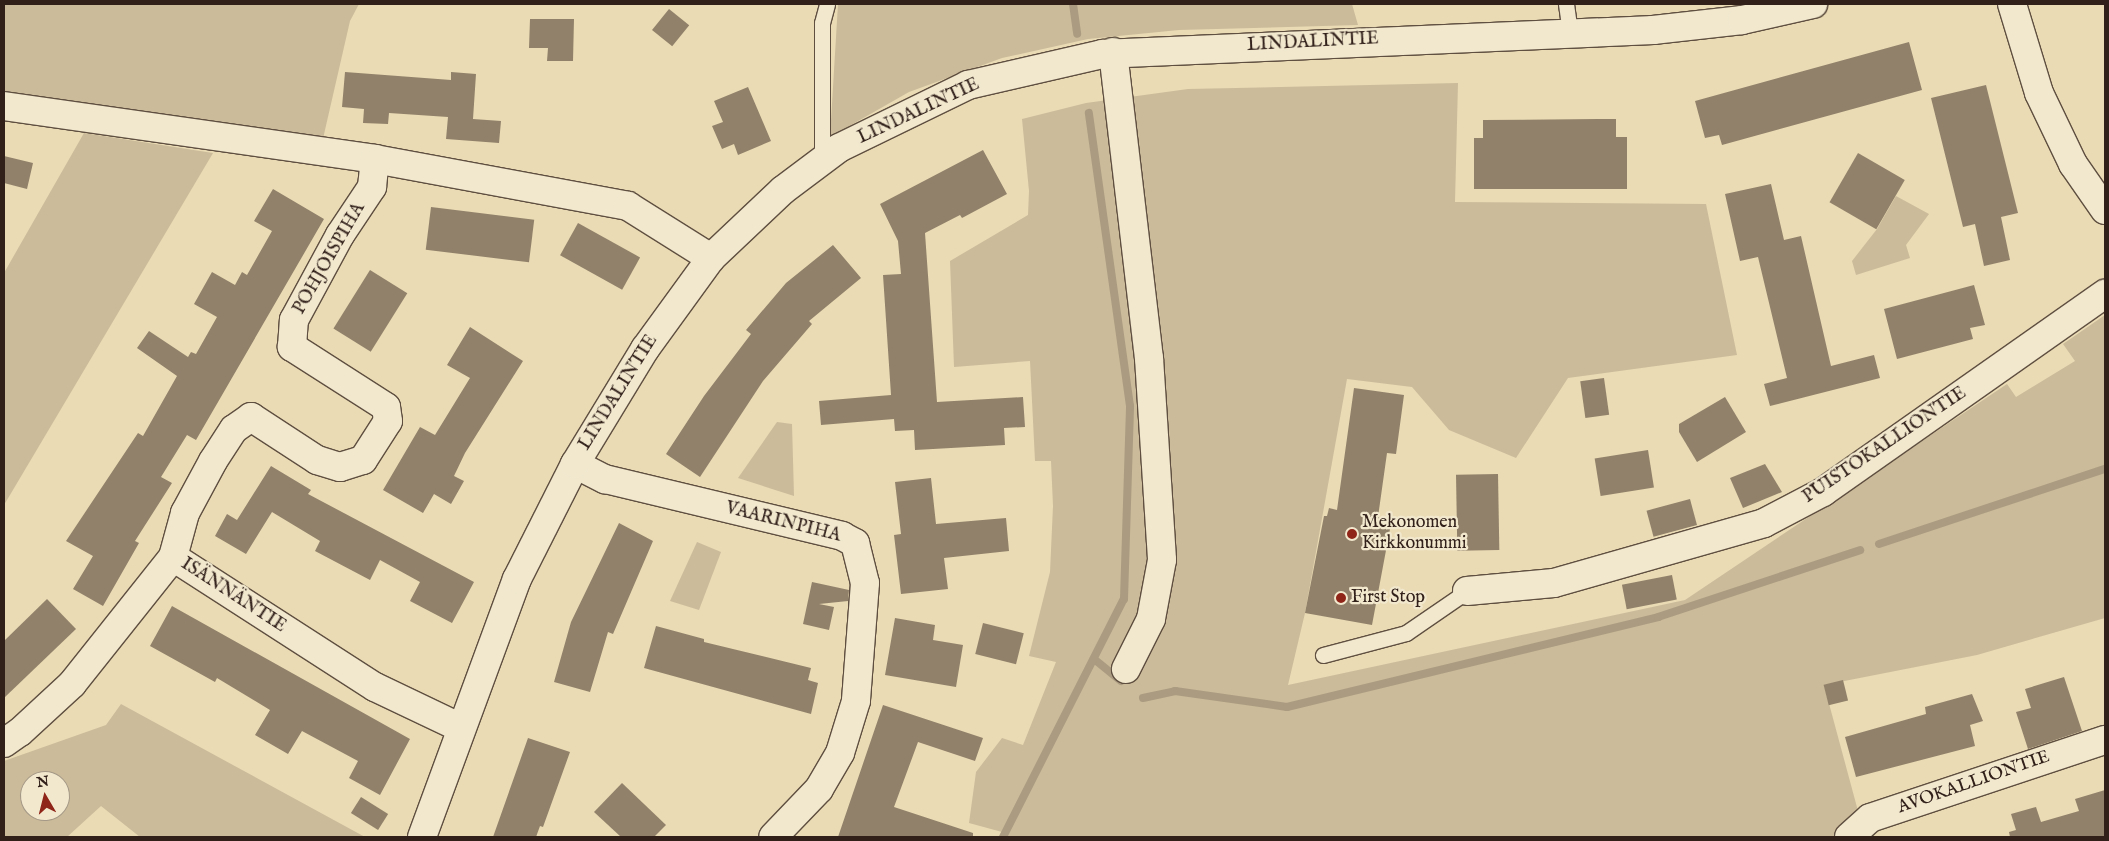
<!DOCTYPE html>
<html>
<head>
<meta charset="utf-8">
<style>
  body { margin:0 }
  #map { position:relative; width:2109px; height:841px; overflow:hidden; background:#eadbb4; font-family:"IM FELL English",serif }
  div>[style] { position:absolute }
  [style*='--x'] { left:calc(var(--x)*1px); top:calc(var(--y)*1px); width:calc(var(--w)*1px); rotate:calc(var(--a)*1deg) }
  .green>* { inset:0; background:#cbbb9a }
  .stream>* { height:8px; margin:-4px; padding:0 4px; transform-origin:4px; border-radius:4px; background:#ab9b80 }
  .building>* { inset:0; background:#91816a; transform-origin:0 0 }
  .roads { filter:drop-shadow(1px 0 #5f4f40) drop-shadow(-1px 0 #5f4f40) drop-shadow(0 1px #5f4f40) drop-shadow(0 -1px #5f4f40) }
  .service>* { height:15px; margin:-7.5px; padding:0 7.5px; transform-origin:7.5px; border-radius:7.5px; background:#f1e8ce }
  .minor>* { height:28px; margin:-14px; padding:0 14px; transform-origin:14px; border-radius:14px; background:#f1e8ce }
  .tertiary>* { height:28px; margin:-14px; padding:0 14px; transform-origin:14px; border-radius:14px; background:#f1e8ce }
  .dots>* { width:14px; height:14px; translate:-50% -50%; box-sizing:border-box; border:2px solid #f1e8ce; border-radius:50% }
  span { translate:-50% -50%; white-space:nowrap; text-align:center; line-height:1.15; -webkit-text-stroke:4.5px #f1e8ce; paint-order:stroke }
  .street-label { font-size:18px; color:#31201a }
  .poi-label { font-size:18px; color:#31201a }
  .left { translate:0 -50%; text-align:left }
  .frame { position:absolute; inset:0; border:5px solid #31201a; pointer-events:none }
  .north { position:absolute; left:20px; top:771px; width:50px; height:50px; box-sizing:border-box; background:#f1e8ce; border:1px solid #a49886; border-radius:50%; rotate:352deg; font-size:14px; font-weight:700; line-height:20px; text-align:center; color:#31201a }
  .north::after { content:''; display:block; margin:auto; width:18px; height:22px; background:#8f2418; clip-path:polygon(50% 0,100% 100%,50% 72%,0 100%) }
</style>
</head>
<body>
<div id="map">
  <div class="green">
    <div style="clip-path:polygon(4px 4px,359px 4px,350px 21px,322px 143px,4px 96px)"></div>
    <div style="clip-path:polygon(838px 4px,1352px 4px,1358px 25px,1179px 30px,1088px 39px,1002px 58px,909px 92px,830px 137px)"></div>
    <div style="clip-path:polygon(1458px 83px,1455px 202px,1706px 204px,1737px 355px,1568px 378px,1516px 458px,1449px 430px,1412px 387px,1347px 379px,1305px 613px,1288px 685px,1685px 600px,2007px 384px,2016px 397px,2075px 361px,2063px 344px,2105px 315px,2105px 618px,1977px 655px,1824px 685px,1858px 811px,1834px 837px,999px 837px,1002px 832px,969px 823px,976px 772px,1002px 738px,1023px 745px,1056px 662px,1029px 656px,1050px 572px,1053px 506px,1051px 461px,1035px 461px,1030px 361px,954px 367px,950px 261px,1028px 215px,1029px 191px,1022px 119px,1086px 103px,1188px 89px)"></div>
    <div style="clip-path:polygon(84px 133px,213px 153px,4px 505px,4px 273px)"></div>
    <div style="clip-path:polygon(1896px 196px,1929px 214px,1906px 245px,1910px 258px,1856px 275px,1852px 261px,1877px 229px)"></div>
    <div style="clip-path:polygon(777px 422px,792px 424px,794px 496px,738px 478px)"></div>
    <div style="clip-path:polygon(697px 542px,721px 552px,699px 610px,670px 601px)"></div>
    <div style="clip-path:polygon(evenodd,121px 704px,365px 837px,140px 837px,101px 806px,67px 837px,4px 837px,4px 761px,106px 725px,121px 704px,30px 781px,60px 781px,60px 811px,30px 811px,30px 781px)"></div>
  </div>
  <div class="stream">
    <div style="--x:1073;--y:4;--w:30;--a:82"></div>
    <div style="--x:1879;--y:544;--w:238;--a:-18.4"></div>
    <div style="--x:1094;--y:659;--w:35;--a:39"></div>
    <div style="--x:1143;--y:698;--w:33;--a:-12"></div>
    <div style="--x:1175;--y:691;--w:113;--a:8.1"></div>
    <div style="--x:1287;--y:707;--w:382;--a:-13.6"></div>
    <div style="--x:1658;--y:617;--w:213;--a:-18.3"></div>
    <div style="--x:1003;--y:837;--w:267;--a:-63.1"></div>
    <div style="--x:1124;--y:599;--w:193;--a:-88.2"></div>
    <div style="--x:1130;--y:406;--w:296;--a:-98"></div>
  </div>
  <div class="building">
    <div style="left:669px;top:9px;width:26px;height:27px;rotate:39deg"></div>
    <div style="clip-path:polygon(530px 19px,574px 19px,573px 61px,547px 61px,548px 48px,529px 48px)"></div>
    <div style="clip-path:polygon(1909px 42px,1922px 90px,1722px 145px,1719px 135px,1705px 138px,1695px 101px)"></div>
    <div style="clip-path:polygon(345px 72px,451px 80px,451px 72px,476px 74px,473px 119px,501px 121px,499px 143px,446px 139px,448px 117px,389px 113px,388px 124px,363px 123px,364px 109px,342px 107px)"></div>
    <div style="clip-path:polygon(1986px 85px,2018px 213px,2001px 217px,2010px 260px,1984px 266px,1975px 224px,1963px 227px,1931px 98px)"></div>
    <div style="clip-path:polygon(748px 87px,771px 141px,738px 155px,734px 144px,722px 149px,712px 126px,723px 122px,714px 101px)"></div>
    <div style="clip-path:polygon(1598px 119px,1616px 119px,1616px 137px,1627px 137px,1627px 189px,1474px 189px,1474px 138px,1483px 138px,1483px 120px)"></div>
    <div style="clip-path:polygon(983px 150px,1007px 194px,962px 218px,960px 215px,925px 233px,937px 402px,1023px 397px,1025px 427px,1004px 428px,1005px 445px,915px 450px,914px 430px,895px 431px,894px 419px,821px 425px,819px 401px,891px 395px,883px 275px,901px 274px,898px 241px,880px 204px)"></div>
    <div style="left:1858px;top:153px;width:54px;height:57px;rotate:30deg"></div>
    <div style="clip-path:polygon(4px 156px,33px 163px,27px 189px,4px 183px)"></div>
    <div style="clip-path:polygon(1771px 184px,1784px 240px,1801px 236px,1831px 366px,1874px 355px,1880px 378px,1770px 406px,1764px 384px,1787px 378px,1758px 257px,1740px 261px,1725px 194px)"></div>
    <div style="clip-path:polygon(273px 189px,324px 219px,196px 440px,187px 435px,161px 477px,172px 483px,135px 541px,139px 543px,103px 606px,73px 589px,93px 556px,66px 541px,138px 433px,143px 436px,177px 376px,137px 348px,149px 331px,188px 357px,191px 352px,196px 354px,217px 317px,194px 304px,212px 272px,235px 285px,242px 272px,247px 275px,272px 231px,254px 221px)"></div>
    <div style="left:431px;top:207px;width:104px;height:43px;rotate:7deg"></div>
    <div style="left:578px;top:223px;width:71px;height:37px;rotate:29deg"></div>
    <div style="clip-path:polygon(833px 245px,861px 278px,809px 321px,812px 324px,763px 381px,700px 477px,666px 454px,704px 396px,751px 334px,746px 330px,786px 283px)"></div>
    <div style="left:370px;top:270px;width:44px;height:69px;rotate:32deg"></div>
    <div style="clip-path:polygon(1974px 285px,1985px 325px,1970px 328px,1973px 339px,1897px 359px,1884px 309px)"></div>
    <div style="clip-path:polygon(470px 327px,523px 361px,465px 453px,454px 476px,464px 481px,451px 504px,434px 494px,423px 513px,383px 490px,420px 427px,435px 435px,470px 378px,447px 365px)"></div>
    <div style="left:1604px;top:378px;width:37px;height:24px;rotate:82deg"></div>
    <div style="clip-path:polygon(1354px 388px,1404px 395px,1396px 454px,1387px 453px,1378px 517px,1385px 519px,1383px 528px,1390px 529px,1372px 625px,1305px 613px,1324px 516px,1327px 516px,1329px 508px,1337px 510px)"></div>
    <div style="clip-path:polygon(1725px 397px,1746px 432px,1697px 462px,1679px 432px,1679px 424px)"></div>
    <div style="left:1648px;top:450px;width:38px;height:54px;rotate:81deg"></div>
    <div style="clip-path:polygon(1765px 464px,1782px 492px,1743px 508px,1730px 478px)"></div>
    <div style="clip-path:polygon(271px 466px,311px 490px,308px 494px,474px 582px,452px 623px,410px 601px,420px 582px,380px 560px,370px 580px,315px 551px,320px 541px,272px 512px,246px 554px,215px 536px,227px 514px,237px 520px)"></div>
    <div style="left:1498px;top:474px;width:76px;height:42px;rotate:89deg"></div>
    <div style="clip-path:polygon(931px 478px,936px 524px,1006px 518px,1009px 551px,944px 558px,948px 589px,901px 594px,894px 535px,901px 534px,895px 482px)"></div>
    <div style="left:1690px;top:499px;width:27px;height:45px;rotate:75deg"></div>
    <div style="clip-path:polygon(619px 523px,653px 541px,613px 634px,608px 632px,590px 692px,554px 682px,571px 622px)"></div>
    <div style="left:1672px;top:575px;width:25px;height:51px;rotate:79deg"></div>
    <div style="clip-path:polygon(812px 582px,849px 590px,848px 601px,819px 604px,834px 607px,829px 630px,803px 624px)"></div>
    <div style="clip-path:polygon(47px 599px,76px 629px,4px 698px,4px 641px)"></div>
    <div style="clip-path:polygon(172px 606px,410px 739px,380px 795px,349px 778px,358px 761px,302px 731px,288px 754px,255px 735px,270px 710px,217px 678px,215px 682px,150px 646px)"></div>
    <div style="clip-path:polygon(895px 618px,935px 625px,933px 640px,963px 645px,956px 687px,885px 675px)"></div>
    <div style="left:983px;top:623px;width:42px;height:32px;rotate:14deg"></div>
    <div style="clip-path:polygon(656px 626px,704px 639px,704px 642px,811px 668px,808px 680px,818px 683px,811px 714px,644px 668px)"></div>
    <div style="clip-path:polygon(2064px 677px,2082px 731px,2028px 749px,2016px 712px,2031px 708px,2025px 689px)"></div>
    <div style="left:1843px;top:680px;width:21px;height:20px;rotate:76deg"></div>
    <div style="clip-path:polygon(1972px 694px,1983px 721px,1970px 725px,1975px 746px,1856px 777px,1845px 737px,1926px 714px,1925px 707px)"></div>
    <div style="clip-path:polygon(883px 705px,983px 738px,975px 761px,918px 742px,894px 807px,973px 833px,973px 837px,838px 837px)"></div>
    <div style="clip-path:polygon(528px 738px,570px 752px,543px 827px,540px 826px,536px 837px,493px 837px)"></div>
    <div style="clip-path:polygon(622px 783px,666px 825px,654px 837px,621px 837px,594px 812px)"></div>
    <div style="clip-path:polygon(2105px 790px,2105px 837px,2010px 837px,2009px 832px,2016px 830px,2011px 814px,2036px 807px,2041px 822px,2079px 811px,2075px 799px)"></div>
    <div style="left:361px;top:797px;width:32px;height:19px;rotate:32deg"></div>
  </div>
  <div class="roads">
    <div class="service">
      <div style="--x:1566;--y:4;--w:28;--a:82"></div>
      <div style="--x:822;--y:162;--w:139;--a:-90"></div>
      <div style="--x:822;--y:23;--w:20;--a:-75"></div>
      <div style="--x:1323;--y:655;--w:86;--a:-14.8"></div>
      <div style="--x:1406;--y:633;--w:74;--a:-34.5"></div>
    </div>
    <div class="minor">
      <div style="--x:1113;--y:52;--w:308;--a:83.3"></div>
      <div style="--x:1149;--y:358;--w:202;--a:86.3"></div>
      <div style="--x:1162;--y:560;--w:60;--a:100.6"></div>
      <div style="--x:1151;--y:619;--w:56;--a:116.6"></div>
      <div style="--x:4;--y:106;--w:375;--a:8.1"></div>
      <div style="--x:375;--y:159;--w:257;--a:10.5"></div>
      <div style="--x:628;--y:206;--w:98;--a:32.1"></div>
      <div style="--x:575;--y:464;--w:34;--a:27"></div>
      <div style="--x:605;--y:479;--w:244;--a:13.5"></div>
      <div style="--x:842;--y:536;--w:15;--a:28"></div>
      <div style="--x:855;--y:543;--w:41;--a:76"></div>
      <div style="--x:865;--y:583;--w:118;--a:94.4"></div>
      <div style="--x:856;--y:701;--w:54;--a:107.1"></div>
      <div style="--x:840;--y:753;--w:42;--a:120.3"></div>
      <div style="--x:819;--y:789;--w:66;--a:133.8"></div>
      <div style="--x:173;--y:557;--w:46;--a:-74.7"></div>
      <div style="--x:185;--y:513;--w:59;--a:-61.7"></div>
      <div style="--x:213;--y:461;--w:38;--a:-57"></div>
      <div style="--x:234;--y:429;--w:21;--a:-35"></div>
      <div style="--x:251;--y:417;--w:79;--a:33.1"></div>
      <div style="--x:317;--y:460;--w:24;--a:17"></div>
      <div style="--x:340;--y:467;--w:24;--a:-17"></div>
      <div style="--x:363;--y:460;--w:46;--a:-57.3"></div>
      <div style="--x:388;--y:421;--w:14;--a:-98"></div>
      <div style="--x:386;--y:407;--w:112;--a:-147.4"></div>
      <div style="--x:292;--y:347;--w:27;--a:-86"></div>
      <div style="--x:294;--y:320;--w:97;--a:-61.6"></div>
      <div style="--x:340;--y:235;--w:58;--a:-56.3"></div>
      <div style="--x:372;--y:187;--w:28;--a:-84"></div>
      <div style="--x:1467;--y:591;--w:87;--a:-5.3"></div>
      <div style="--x:1554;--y:583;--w:218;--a:-15.9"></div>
      <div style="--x:1764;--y:523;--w:67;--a:-27.7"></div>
      <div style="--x:1823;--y:492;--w:345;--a:-35.1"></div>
      <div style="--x:4;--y:743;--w:19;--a:-35"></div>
      <div style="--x:20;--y:732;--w:71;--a:-42.7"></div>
      <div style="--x:72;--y:684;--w:162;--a:-51.5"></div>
      <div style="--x:173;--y:557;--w:240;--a:32.8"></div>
      <div style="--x:375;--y:687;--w:95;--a:25.5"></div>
      <div style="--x:1849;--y:837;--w:28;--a:-42"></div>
      <div style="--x:1870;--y:818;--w:248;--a:-18.4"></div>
    </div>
    <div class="tertiary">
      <div style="--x:2012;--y:4;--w:93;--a:73.1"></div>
      <div style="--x:2039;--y:93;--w:79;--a:64.4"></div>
      <div style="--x:2073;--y:164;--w:56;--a:55.2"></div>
      <div style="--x:422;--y:837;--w:275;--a:-69.8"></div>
      <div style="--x:517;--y:579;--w:129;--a:-63.2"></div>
      <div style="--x:575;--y:464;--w:135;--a:-58.7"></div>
      <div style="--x:645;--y:349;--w:112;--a:-54"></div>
      <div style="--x:711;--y:258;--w:99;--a:-43.4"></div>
      <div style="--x:783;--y:190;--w:70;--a:-36.9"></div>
      <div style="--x:839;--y:148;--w:144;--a:-26"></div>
      <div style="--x:968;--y:85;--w:138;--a:-13"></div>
      <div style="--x:1102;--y:54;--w:552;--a:-2.49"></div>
      <div style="--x:1653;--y:30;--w:90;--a:-6.4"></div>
      <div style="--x:1742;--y:20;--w:73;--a:-12.7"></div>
    </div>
  </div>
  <div class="dots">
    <div style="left:1352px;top:534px;background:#8f2418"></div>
    <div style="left:1341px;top:598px;background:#8f2418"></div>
  </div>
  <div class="street-label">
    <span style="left:1313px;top:43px;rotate:-3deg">LINDALINTIE</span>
    <span style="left:919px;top:112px;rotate:-25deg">LINDALINTIE</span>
    <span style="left:330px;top:259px;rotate:-60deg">POHJOISPIHA</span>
    <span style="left:619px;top:393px;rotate:-58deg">LINDALINTIE</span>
    <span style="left:1885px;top:446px;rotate:-34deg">PUISTOKALLIONTIE</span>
    <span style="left:783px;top:523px;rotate:14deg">VAARINPIHA</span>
    <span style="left:233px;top:596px;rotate:33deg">ISÄNNÄNTIE</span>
    <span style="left:1974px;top:783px;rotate:-19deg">AVOKALLIONTIE</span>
  </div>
  <div class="poi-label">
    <span class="left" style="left:1362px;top:534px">Mekonomen<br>Kirkkonummi</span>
    <span class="left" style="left:1351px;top:598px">First Stop</span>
  </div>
  <div class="frame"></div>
  <div class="north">N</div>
</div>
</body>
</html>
